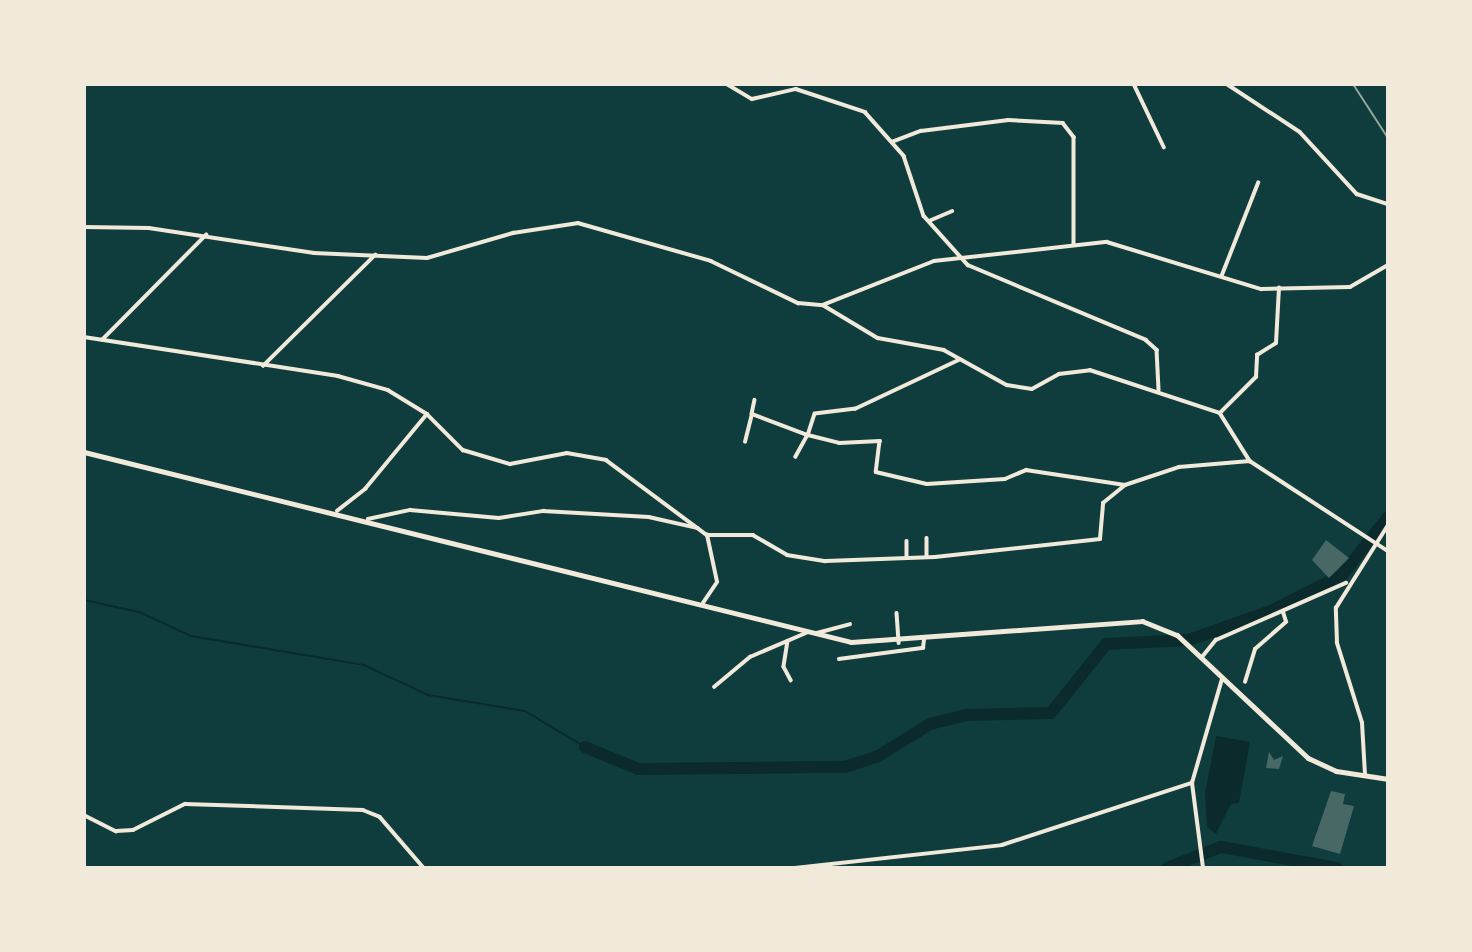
<!DOCTYPE html>
<html>
<head>
<meta charset="utf-8">
<style>
  body { margin:0 }
  #map { position:relative; width:1472px; height:952px; overflow:hidden; background:#0f3d3e; font-family:Manrope,sans-serif }
  div>[style] { position:absolute }
  [style*='--x'] { left:calc(var(--x)*1px); top:calc(var(--y)*1px); width:calc(var(--w)*1px); rotate:calc(var(--a)*1deg) }
  .water>* { inset:0; background:#0a2a2b }
  .stream>* { height:2px; margin:-1px; padding:0 1px; transform-origin:1px; border-radius:1px; background:#0a2a2b }
  .river>* { height:12px; margin:-6px; padding:0 6px; transform-origin:6px; border-radius:6px; background:#0a2a2b }
  .building>* { inset:0; background:#486865 }
  .minor>* { height:3.5px; margin:-1.75px; padding:0 1.75px; transform-origin:1.75px; border-radius:1.75px; background:#f1e9da }
  .secondary>* { height:5px; margin:-2.5px; padding:0 2.5px; transform-origin:2.5px; border-radius:2.5px; background:#f1e9da }
  .rail>* { height:2px; margin:-1px; padding:0 1px; transform-origin:1px; border-radius:1px; background:#97a49c }
  span { translate:-50% -50%; white-space:nowrap; text-align:center; line-height:1.15; -webkit-text-stroke:7px #f1e9da; paint-order:stroke }
  .frame { position:absolute; inset:0; border:86px solid #f1e9da; pointer-events:none }
</style>
</head>
<body>
<div id="map">
  <div class="water">
    <div style="clip-path:polygon(1216px 736px,1250px 742px,1239px 803px,1231px 804px,1216px 834px,1207px 827px,1205px 793px)"></div>
  </div>
  <div class="stream">
    <div style="--x:84;--y:600;--w:56;--a:12.3"></div>
    <div style="--x:139;--y:612;--w:57;--a:24.8"></div>
    <div style="--x:191;--y:636;--w:175;--a:9.5"></div>
    <div style="--x:364;--y:665;--w:71;--a:25.1"></div>
    <div style="--x:428;--y:695;--w:98;--a:9.4"></div>
    <div style="--x:525;--y:711;--w:70;--a:31"></div>
  </div>
  <div class="river">
    <div style="--x:585;--y:747;--w:57;--a:22.5"></div>
    <div style="--x:638;--y:769;--w:207;--a:-0.6"></div>
    <div style="--x:845;--y:767;--w:35;--a:-18"></div>
    <div style="--x:878;--y:756;--w:61;--a:-31.6"></div>
    <div style="--x:930;--y:724;--w:38;--a:-14"></div>
    <div style="--x:967;--y:715;--w:84;--a:-1.4"></div>
    <div style="--x:1051;--y:713;--w:88;--a:-51.4"></div>
    <div style="--x:1106;--y:644;--w:83;--a:-2.8"></div>
    <div style="--x:1189;--y:640;--w:87;--a:-19.5"></div>
    <div style="--x:1271;--y:611;--w:80;--a:-26.9"></div>
    <div style="--x:1342;--y:575;--w:74;--a:-51.6"></div>
    <div style="--x:1167;--y:868;--w:58;--a:-21.3"></div>
    <div style="--x:1221;--y:847;--w:118;--a:10.3"></div>
  </div>
  <div class="building">
    <div style="clip-path:polygon(1326px 540px,1349px 558px,1329px 578px,1312px 560px)"></div>
    <div style="clip-path:polygon(1269px 752px,1274px 760px,1283px 756px,1279px 769px,1266px 768px)"></div>
    <div style="clip-path:polygon(1331px 791px,1345px 794px,1343px 804px,1354px 806px,1340px 854px,1312px 846px)"></div>
  </div>
  <div class="minor">
    <div style="--x:727;--y:84;--w:29;--a:31"></div>
    <div style="--x:752;--y:99;--w:45;--a:-12.8"></div>
    <div style="--x:796;--y:89;--w:73;--a:18.4"></div>
    <div style="--x:865;--y:112;--w:59;--a:48.4"></div>
    <div style="--x:904;--y:156;--w:63;--a:71.6"></div>
    <div style="--x:924;--y:216;--w:66;--a:48.1"></div>
    <div style="--x:968;--y:265;--w:193;--a:22.8"></div>
    <div style="--x:1146;--y:340;--w:15;--a:42"></div>
    <div style="--x:1157;--y:350;--w:40;--a:87.1"></div>
    <div style="--x:1134;--y:84;--w:70;--a:64.5"></div>
    <div style="--x:1227;--y:84;--w:87;--a:33.3"></div>
    <div style="--x:1300;--y:132;--w:84;--a:47.4"></div>
    <div style="--x:1357;--y:194;--w:33;--a:18"></div>
    <div style="--x:892;--y:142;--w:31;--a:-21"></div>
    <div style="--x:921;--y:131;--w:88;--a:-7.2"></div>
    <div style="--x:1008;--y:120;--w:55;--a:3.1"></div>
    <div style="--x:1063;--y:123;--w:18;--a:52"></div>
    <div style="--x:1074;--y:137;--w:108;--a:90"></div>
    <div style="--x:929;--y:221;--w:25;--a:-23"></div>
    <div style="--x:84;--y:227;--w:65;--a:0.9"></div>
    <div style="--x:149;--y:228;--w:167;--a:8.6"></div>
    <div style="--x:314;--y:253;--w:113;--a:2.5"></div>
    <div style="--x:427;--y:258;--w:90;--a:-16.2"></div>
    <div style="--x:513;--y:233;--w:66;--a:-8.7"></div>
    <div style="--x:578;--y:223;--w:138;--a:15.9"></div>
    <div style="--x:711;--y:261;--w:97;--a:25.8"></div>
    <div style="--x:798;--y:303;--w:25;--a:5"></div>
    <div style="--x:823;--y:305;--w:119;--a:-21.6"></div>
    <div style="--x:934;--y:261;--w:174;--a:-6.3"></div>
    <div style="--x:1107;--y:242;--w:161;--a:17"></div>
    <div style="--x:1261;--y:289;--w:89;--a:-1.3"></div>
    <div style="--x:1350;--y:287;--w:44;--a:-30.1"></div>
    <div style="--x:1222;--y:275;--w:99;--a:-68.6"></div>
    <div style="--x:823;--y:305;--w:64;--a:31"></div>
    <div style="--x:878;--y:338;--w:67;--a:10.3"></div>
    <div style="--x:944;--y:350;--w:72;--a:29.1"></div>
    <div style="--x:1007;--y:385;--w:25;--a:9"></div>
    <div style="--x:1032;--y:389;--w:31;--a:-29"></div>
    <div style="--x:1059;--y:374;--w:31;--a:-7"></div>
    <div style="--x:1090;--y:370;--w:137;--a:18.3"></div>
    <div style="--x:1220;--y:413;--w:57;--a:58"></div>
    <div style="--x:1250;--y:461;--w:165;--a:33.1"></div>
    <div style="--x:84;--y:337;--w:257;--a:8.7"></div>
    <div style="--x:338;--y:376;--w:52;--a:15.6"></div>
    <div style="--x:388;--y:390;--w:46;--a:31.6"></div>
    <div style="--x:427;--y:414;--w:51;--a:45"></div>
    <div style="--x:463;--y:450;--w:49;--a:16.6"></div>
    <div style="--x:510;--y:464;--w:58;--a:-10.9"></div>
    <div style="--x:567;--y:453;--w:40;--a:10"></div>
    <div style="--x:606;--y:460;--w:126;--a:36.6"></div>
    <div style="--x:707;--y:535;--w:46;--a:0"></div>
    <div style="--x:753;--y:535;--w:39;--a:30"></div>
    <div style="--x:787;--y:555;--w:39;--a:9"></div>
    <div style="--x:826;--y:561;--w:109;--a:-2.1"></div>
    <div style="--x:935;--y:557;--w:166;--a:-6.2"></div>
    <div style="--x:1100;--y:539;--w:36;--a:-85"></div>
    <div style="--x:1103;--y:503;--w:28;--a:-39"></div>
    <div style="--x:102;--y:340;--w:148;--a:-45.3"></div>
    <div style="--x:960;--y:360;--w:115;--a:154.8"></div>
    <div style="--x:856;--y:409;--w:41;--a:173"></div>
    <div style="--x:815;--y:414;--w:22;--a:108"></div>
    <div style="--x:808;--y:435;--w:32;--a:14"></div>
    <div style="--x:839;--y:443;--w:41;--a:-2.8"></div>
    <div style="--x:880;--y:441;--w:31;--a:97"></div>
    <div style="--x:876;--y:472;--w:52;--a:13.2"></div>
    <div style="--x:927;--y:484;--w:78;--a:-3.7"></div>
    <div style="--x:1005;--y:479;--w:23;--a:-23"></div>
    <div style="--x:1026;--y:470;--w:100;--a:8.6"></div>
    <div style="--x:1125;--y:485;--w:57;--a:-18.4"></div>
    <div style="--x:1179;--y:467;--w:71;--a:-4.8"></div>
    <div style="--x:263;--y:366;--w:158;--a:-44.7"></div>
    <div style="--x:755;--y:400;--w:14;--a:102"></div>
    <div style="--x:752;--y:414;--w:60;--a:20.6"></div>
    <div style="--x:808;--y:435;--w:25;--a:119"></div>
    <div style="--x:1220;--y:413;--w:51;--a:-45"></div>
    <div style="--x:1256;--y:377;--w:22;--a:-87"></div>
    <div style="--x:1257;--y:355;--w:22;--a:-32"></div>
    <div style="--x:1276;--y:343;--w:55;--a:-86.9"></div>
    <div style="--x:745;--y:442;--w:29;--a:-76"></div>
    <div style="--x:337;--y:511;--w:36;--a:-38"></div>
    <div style="--x:365;--y:489;--w:97;--a:-50.4"></div>
    <div style="--x:368;--y:519;--w:43;--a:-12.1"></div>
    <div style="--x:410;--y:510;--w:89;--a:5.1"></div>
    <div style="--x:499;--y:518;--w:45;--a:-9"></div>
    <div style="--x:543;--y:511;--w:106;--a:3.2"></div>
    <div style="--x:649;--y:517;--w:50;--a:12.7"></div>
    <div style="--x:927;--y:538;--w:19;--a:90"></div>
    <div style="--x:907;--y:541;--w:17;--a:90"></div>
    <div style="--x:703;--y:603;--w:25;--a:-56"></div>
    <div style="--x:717;--y:582;--w:48;--a:-102"></div>
    <div style="--x:897;--y:613;--w:30;--a:86"></div>
    <div style="--x:817;--y:633;--w:34;--a:-15"></div>
    <div style="--x:788;--y:641;--w:26;--a:99"></div>
    <div style="--x:784;--y:667;--w:15;--a:62"></div>
    <div style="--x:1202;--y:657;--w:22;--a:-51"></div>
    <div style="--x:1216;--y:640;--w:142;--a:-23.7"></div>
    <div style="--x:839;--y:659;--w:85;--a:-7.5"></div>
    <div style="--x:923;--y:648;--w:8;--a:-83"></div>
    <div style="--x:1245;--y:682;--w:34;--a:-73"></div>
    <div style="--x:1255;--y:649;--w:41;--a:-41.1"></div>
    <div style="--x:1286;--y:622;--w:10;--a:-107"></div>
    <div style="--x:714;--y:687;--w:47;--a:-39.8"></div>
    <div style="--x:750;--y:657;--w:61;--a:-23.2"></div>
    <div style="--x:1365;--y:775;--w:52;--a:-93.3"></div>
    <div style="--x:1362;--y:723;--w:84;--a:-107.4"></div>
    <div style="--x:1337;--y:643;--w:35;--a:-92"></div>
    <div style="--x:1336;--y:608;--w:98;--a:-57.9"></div>
    <div style="--x:84;--y:815;--w:36;--a:27"></div>
    <div style="--x:116;--y:831;--w:17;--a:-3"></div>
    <div style="--x:133;--y:830;--w:58;--a:-26.6"></div>
    <div style="--x:185;--y:804;--w:178;--a:1.9"></div>
    <div style="--x:363;--y:810;--w:18;--a:22"></div>
    <div style="--x:380;--y:817;--w:67;--a:49.2"></div>
    <div style="--x:795;--y:868;--w:208;--a:-6.3"></div>
    <div style="--x:1002;--y:845;--w:200;--a:-18.1"></div>
    <div style="--x:1203;--y:868;--w:86;--a:-97.4"></div>
    <div style="--x:1192;--y:783;--w:108;--a:-73.9"></div>
  </div>
  <div class="secondary">
    <div style="--x:84;--y:452;--w:790;--a:13.91"></div>
    <div style="--x:851;--y:642;--w:292;--a:-4.1"></div>
    <div style="--x:1142;--y:621;--w:38;--a:22"></div>
    <div style="--x:1177;--y:635;--w:180;--a:43.2"></div>
    <div style="--x:1308;--y:758;--w:31;--a:25"></div>
    <div style="--x:1336;--y:771;--w:53;--a:8.7"></div>
  </div>
  <div class="rail">
    <div style="--x:1353;--y:84;--w:64;--a:57.1"></div>
  </div>
  <div class="frame"></div>
</div>
</body>
</html>
